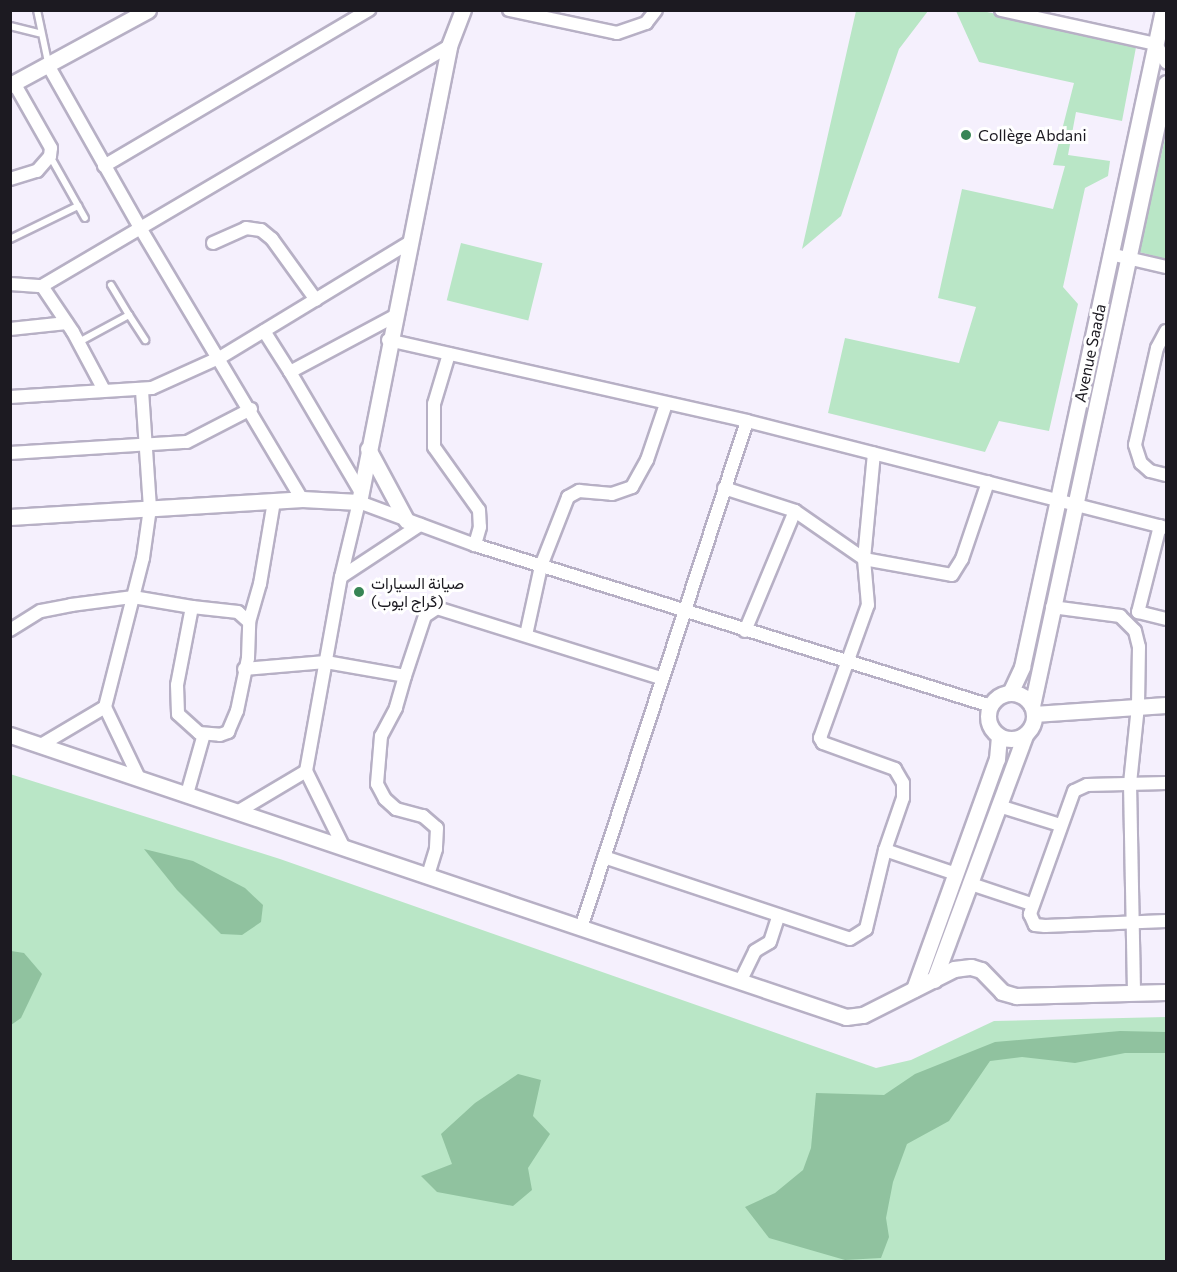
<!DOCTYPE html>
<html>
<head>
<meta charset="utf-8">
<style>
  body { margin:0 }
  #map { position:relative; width:1177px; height:1272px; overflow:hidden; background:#f5f0fd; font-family:Commissioner,Vazirmatn,sans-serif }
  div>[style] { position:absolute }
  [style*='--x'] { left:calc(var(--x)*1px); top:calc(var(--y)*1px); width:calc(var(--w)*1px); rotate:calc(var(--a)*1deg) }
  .green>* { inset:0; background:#b9e6c6; transform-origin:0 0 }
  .water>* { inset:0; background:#90c29f }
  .roads { filter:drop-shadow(2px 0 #b7b0c5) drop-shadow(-2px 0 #b7b0c5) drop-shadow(0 2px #b7b0c5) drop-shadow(0 -2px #b7b0c5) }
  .service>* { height:6px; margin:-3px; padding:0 3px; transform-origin:3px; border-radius:3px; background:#fff }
  .minor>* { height:12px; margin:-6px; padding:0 6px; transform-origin:6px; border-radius:6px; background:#fff }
  .tertiary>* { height:15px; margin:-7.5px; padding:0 7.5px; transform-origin:7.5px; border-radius:7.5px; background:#fff }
  .tertiary>.ring { margin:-7.5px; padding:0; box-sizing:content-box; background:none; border:15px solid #fff; border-radius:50% }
  .dots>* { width:16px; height:16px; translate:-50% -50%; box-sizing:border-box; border:3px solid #fff; border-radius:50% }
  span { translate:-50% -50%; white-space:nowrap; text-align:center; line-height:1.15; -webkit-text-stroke:6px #fff; paint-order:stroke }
  .poi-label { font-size:16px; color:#1c1a21 }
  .left { translate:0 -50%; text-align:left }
  .street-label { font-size:16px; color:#1c1a21 }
  .frame { position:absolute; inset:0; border:12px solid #1c1a21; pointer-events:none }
</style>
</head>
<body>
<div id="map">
  <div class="green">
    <div style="clip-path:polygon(856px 11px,928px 11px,899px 49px,841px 216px,802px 249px)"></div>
    <div style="clip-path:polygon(956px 11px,982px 11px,1137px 42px,1122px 121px,1076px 112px,1068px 155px,1110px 161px,1108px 176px,1085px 188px,1063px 287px,1078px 304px,1049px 431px,999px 421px,985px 452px,828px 413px,845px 338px,959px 363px,976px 307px,938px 298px,962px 189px,1053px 209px,1065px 166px,1053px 165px,1074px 83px,979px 62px)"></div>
    <div style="clip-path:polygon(1166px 134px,1166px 259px,1139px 252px)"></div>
    <div style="left:461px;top:243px;width:84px;height:59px;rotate:14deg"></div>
    <div style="clip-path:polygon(10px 774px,280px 859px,876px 1068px,911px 1060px,994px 1021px,1166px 1017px,1166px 1261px,11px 1261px)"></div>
  </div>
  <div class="water">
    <div style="clip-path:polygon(144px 849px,193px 861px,245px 888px,263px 905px,261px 922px,242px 935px,221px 934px,177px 890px)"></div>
    <div style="clip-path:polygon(11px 951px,24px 953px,42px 974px,21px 1018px,11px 1025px)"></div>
    <div style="clip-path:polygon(1120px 1031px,1166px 1032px,1166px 1053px,1125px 1053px,1075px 1063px,1022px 1057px,990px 1061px,949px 1121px,907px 1144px,893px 1182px,886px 1218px,889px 1237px,881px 1258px,845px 1260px,769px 1238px,745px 1207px,775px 1193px,803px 1170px,811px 1148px,816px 1093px,884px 1095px,915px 1074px,995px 1042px)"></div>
    <div style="clip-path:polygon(518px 1074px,541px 1080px,533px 1116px,550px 1134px,528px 1168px,532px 1190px,513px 1206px,437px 1192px,421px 1176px,452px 1164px,441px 1134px,475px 1103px)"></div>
  </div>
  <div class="roads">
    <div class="service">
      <div style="--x:37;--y:10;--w:53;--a:78.1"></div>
      <div style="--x:10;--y:26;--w:30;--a:14"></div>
      <div style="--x:50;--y:156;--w:71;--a:60.6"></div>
      <div style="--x:10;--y:239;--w:76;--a:-25.9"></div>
      <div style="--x:129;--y:315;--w:30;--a:57"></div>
      <div style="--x:79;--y:342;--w:57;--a:-28.4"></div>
      <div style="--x:129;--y:315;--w:35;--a:-121"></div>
    </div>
    <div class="minor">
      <div style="--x:509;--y:10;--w:110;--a:12"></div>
      <div style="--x:617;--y:33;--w:31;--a:-19"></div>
      <div style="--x:646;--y:23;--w:16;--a:-52"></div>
      <div style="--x:1001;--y:10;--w:159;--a:12.4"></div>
      <div style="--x:1156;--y:44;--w:21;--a:61"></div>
      <div style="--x:48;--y:65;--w:185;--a:60.5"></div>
      <div style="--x:139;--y:226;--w:318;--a:59.2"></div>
      <div style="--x:104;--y:166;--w:308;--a:-30.5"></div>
      <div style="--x:10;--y:179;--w:28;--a:-17"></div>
      <div style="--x:37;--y:171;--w:20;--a:-49"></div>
      <div style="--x:50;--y:156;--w:8;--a:-83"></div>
      <div style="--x:51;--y:148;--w:75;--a:-119.6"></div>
      <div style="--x:213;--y:243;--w:36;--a:-24"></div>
      <div style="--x:246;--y:228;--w:15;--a:8"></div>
      <div style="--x:261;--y:230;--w:14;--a:39"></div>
      <div style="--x:272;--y:239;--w:75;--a:54.2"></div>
      <div style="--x:1110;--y:254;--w:57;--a:13.1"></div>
      <div style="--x:10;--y:284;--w:32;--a:4"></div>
      <div style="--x:42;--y:286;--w:472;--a:-30.5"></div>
      <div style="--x:42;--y:286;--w:55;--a:56"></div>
      <div style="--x:73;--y:332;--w:66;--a:61.9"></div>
      <div style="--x:10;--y:329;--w:57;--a:-6"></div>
      <div style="--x:264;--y:331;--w:49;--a:57.6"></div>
      <div style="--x:290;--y:372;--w:117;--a:-28.1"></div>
      <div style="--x:1166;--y:331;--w:19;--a:118"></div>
      <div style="--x:1157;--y:348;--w:99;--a:102.8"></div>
      <div style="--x:1135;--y:445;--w:19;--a:72"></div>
      <div style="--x:1141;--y:463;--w:12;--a:42"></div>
      <div style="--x:1150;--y:471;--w:16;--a:14"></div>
      <div style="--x:388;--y:340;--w:368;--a:12.7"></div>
      <div style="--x:747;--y:421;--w:432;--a:14.3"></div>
      <div style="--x:449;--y:354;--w:52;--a:106.7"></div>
      <div style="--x:434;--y:404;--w:43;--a:90"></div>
      <div style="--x:434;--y:447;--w:77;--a:54.5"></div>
      <div style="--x:479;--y:510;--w:17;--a:87"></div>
      <div style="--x:480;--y:527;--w:19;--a:106"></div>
      <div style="--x:290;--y:372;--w:138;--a:59.5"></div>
      <div style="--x:10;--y:397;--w:142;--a:-3.6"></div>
      <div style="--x:152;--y:388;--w:76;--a:-24.2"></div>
      <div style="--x:221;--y:357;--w:221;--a:-31.3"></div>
      <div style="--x:10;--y:453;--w:177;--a:-3.6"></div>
      <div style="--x:187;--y:442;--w:72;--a:-27.3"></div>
      <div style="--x:724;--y:488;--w:75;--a:17.9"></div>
      <div style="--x:1160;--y:526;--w:89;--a:104.3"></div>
      <div style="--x:1138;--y:612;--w:29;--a:14"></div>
      <div style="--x:341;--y:577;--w:95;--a:-33.4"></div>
      <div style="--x:1052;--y:607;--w:69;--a:7.5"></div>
      <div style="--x:1120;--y:616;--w:21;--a:45"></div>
      <div style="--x:1135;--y:631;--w:16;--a:76"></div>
      <div style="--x:1139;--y:647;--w:59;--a:91"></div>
      <div style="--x:1138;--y:706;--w:77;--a:95.9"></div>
      <div style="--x:1130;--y:783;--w:210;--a:88.9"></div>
      <div style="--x:249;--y:622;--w:40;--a:-74"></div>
      <div style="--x:260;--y:584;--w:84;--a:-80.4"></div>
      <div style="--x:10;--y:630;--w:36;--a:-32"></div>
      <div style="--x:41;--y:611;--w:31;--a:-11"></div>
      <div style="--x:71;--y:605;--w:63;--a:-7.4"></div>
      <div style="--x:133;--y:597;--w:60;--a:9.6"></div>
      <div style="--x:192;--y:607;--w:79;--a:100.9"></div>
      <div style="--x:177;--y:685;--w:29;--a:88"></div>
      <div style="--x:178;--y:714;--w:28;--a:42"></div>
      <div style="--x:199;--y:733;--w:21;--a:5"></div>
      <div style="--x:220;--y:735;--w:9;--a:-21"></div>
      <div style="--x:228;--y:732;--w:23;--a:-67"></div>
      <div style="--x:237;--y:711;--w:54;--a:-78.3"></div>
      <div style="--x:248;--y:658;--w:36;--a:-88"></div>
      <div style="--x:249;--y:622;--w:15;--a:-138"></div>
      <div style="--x:238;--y:612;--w:46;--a:-173.8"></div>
      <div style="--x:745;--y:631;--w:130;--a:-67.4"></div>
      <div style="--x:795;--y:511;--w:84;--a:34.8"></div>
      <div style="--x:864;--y:559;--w:89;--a:10.3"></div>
      <div style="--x:952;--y:575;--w:19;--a:-58"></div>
      <div style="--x:962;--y:559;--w:81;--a:-71.3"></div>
      <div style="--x:526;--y:635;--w:71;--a:-77.7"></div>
      <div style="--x:541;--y:566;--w:74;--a:-68.6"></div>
      <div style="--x:568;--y:497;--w:13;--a:-29"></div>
      <div style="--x:579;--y:491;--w:33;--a:5"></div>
      <div style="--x:612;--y:494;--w:21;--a:-19"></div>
      <div style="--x:632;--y:487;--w:31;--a:-61"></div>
      <div style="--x:647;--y:460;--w:59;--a:-71.3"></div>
      <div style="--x:244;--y:669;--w:82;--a:-4.9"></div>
      <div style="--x:326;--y:662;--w:80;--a:10"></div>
      <div style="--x:405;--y:676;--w:33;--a:106"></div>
      <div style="--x:396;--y:708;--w:32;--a:118"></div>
      <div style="--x:381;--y:736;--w:48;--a:94.8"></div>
      <div style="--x:377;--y:784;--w:17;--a:62"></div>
      <div style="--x:385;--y:799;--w:15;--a:42"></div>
      <div style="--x:396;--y:809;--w:28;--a:15"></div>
      <div style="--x:423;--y:816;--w:18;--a:41"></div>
      <div style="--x:437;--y:828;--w:21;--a:93"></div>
      <div style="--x:436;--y:849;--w:27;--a:107"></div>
      <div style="--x:405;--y:676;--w:63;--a:-71.6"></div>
      <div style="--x:425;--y:616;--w:14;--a:-34"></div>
      <div style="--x:437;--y:608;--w:235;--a:17.4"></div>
      <div style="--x:105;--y:707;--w:154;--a:-75.7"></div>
      <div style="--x:143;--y:558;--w:50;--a:-82"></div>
      <div style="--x:150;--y:508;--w:118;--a:-93.9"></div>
      <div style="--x:41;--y:745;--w:74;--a:-30.7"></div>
      <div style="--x:105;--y:707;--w:79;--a:64.4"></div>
      <div style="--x:306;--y:771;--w:197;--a:-79.8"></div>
      <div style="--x:341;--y:577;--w:77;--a:-76.5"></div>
      <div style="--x:359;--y:502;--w:124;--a:20.3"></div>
      <div style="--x:475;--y:545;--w:541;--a:17.33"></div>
      <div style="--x:1166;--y:783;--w:79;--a:178.5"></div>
      <div style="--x:1087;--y:785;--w:14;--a:155"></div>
      <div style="--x:1074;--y:791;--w:131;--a:109.7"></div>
      <div style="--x:1030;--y:914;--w:12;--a:66"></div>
      <div style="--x:1035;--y:925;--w:10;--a:6"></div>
      <div style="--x:1045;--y:926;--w:121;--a:-2.4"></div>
      <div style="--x:187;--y:794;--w:62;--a:-74.2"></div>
      <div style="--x:999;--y:806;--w:64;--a:17.3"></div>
      <div style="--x:239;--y:811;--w:78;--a:-30.8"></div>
      <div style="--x:306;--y:771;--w:84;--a:63.7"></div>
      <div style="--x:885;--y:850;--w:75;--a:18.7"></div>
      <div style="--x:604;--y:857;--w:259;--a:18.4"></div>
      <div style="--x:850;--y:939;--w:19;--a:-32"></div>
      <div style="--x:866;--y:929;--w:81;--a:-76.5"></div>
      <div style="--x:885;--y:850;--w:55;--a:-70.9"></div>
      <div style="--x:903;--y:798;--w:15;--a:-90"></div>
      <div style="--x:903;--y:783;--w:16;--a:-120"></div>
      <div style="--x:895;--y:769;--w:77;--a:-160.1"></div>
      <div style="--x:823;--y:743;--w:6;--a:-121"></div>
      <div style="--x:820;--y:738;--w:141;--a:-70.2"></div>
      <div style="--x:868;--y:605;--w:46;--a:-95"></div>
      <div style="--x:864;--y:559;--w:106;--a:-84.6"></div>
      <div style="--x:971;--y:884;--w:63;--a:18.4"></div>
      <div style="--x:581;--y:928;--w:533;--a:-71.87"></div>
      <div style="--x:740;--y:982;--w:34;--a:-64"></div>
      <div style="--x:755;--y:951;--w:17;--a:-31"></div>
      <div style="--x:770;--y:942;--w:28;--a:-72"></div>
    </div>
    <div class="tertiary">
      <div style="--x:10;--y:85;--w:157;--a:-28.5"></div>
      <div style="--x:368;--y:449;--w:81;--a:61.8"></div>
      <div style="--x:10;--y:517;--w:293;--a:-3.5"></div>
      <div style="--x:302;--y:499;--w:57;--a:3"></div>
      <div style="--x:359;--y:502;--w:465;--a:-78.8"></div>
      <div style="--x:449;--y:46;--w:39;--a:-69"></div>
      <div class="ring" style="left:988px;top:693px;width:31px;height:31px"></div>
      <div style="--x:1010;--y:693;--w:29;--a:-65"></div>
      <div style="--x:1022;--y:667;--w:672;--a:-77.89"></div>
      <div style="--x:1032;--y:706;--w:637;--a:-77.86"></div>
      <div style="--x:1034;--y:714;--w:132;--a:-3.9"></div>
      <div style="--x:10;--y:735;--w:882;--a:18.64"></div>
      <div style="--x:846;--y:1017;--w:17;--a:-7"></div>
      <div style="--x:863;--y:1015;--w:102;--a:-26.8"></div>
      <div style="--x:954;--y:969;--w:17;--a:-7"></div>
      <div style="--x:971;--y:967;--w:10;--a:17"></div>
      <div style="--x:981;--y:970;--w:30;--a:46"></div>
      <div style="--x:1002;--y:992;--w:15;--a:16"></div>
      <div style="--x:1016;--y:996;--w:150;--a:-1.5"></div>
      <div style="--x:934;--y:980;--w:261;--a:-69.6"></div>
      <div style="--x:914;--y:989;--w:245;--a:-70.2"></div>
      <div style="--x:997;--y:759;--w:23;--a:-85"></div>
    </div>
  </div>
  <div class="dots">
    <div style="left:966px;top:135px;background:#378555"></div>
    <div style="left:359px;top:592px;background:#378555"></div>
  </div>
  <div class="poi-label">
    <span class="left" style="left:978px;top:135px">Collège Abdani</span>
    <span class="left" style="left:371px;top:592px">صيانة السيارات<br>(گراج ايوب)</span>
  </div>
  <div class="street-label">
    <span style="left:1090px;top:353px;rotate:-78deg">Avenue Saada</span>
  </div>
  <div class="frame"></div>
</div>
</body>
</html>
